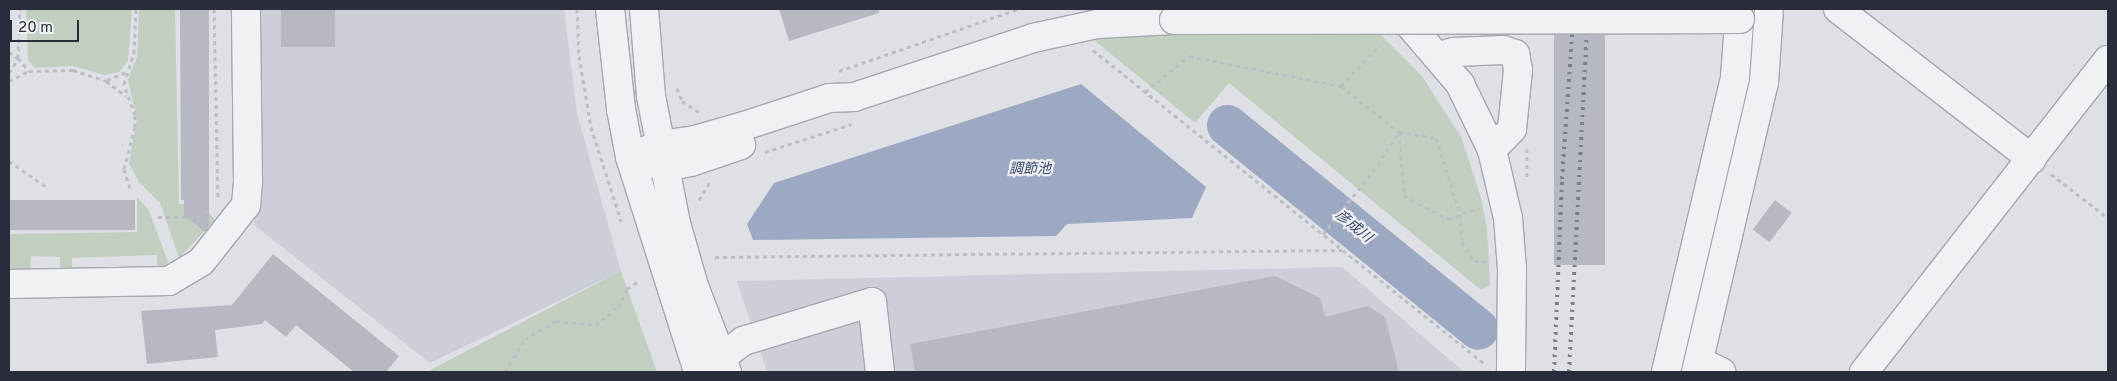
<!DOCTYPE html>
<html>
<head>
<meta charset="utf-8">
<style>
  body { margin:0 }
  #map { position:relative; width:2117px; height:381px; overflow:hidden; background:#dee0e6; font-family:Overpass,"Noto Sans JP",sans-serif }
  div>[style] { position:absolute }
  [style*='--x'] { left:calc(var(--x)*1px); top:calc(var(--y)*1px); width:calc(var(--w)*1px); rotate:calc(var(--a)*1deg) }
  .built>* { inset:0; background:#cccfd7 }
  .green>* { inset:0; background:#c2cfc0 }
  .water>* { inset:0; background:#9da9c2 }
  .river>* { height:41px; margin:-20.5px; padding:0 20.5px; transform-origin:20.5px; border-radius:20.5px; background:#9da9c2 }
  .building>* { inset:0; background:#b6b9c2; transform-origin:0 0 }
  .path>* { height:3px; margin-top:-1.5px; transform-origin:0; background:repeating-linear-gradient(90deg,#bcbec5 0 4px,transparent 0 8px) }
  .roads { filter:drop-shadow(1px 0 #a4a7af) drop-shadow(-1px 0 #a4a7af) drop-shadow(0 1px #a4a7af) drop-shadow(0 -1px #a4a7af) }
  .minor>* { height:28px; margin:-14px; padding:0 14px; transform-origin:14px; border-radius:14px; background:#f0f1f5 }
  .rail>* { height:4px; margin-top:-2px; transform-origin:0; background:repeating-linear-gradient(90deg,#797e8d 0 2.5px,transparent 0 7.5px) }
  .bridges { filter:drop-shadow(1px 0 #a4a7af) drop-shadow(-1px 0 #a4a7af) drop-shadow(0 1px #a4a7af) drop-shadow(0 -1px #a4a7af) }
  .minor-bridge>* { height:28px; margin:-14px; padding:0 14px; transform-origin:14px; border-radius:14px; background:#f0f1f5 }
  span { translate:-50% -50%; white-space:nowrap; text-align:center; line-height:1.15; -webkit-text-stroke:4.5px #edeff4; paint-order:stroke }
  .water-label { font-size:14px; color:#384769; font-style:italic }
  .frame { position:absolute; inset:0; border:10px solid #292d3b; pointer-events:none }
  .scale { position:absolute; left:10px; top:20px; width:69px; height:22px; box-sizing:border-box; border:2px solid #292d3b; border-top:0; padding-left:6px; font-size:15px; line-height:18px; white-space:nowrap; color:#292d3b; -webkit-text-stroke:4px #edeff4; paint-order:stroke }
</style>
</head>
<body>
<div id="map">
  <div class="built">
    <div style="clip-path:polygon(257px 9px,564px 9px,577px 113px,621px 271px,430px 363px,254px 225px,260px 201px)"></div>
    <div style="clip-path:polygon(1342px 267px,1464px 372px,767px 372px,737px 281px)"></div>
  </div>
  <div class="green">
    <div style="clip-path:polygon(26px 9px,132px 9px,128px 61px,119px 72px,105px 75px,73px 66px,35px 68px,28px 60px)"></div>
    <div style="clip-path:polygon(139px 9px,175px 9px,179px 204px,202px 204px,215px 220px,179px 258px,160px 203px,139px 182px,129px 163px,137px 119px,128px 80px,137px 57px)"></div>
    <div style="clip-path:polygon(1377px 31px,1422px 76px,1461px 137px,1481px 198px,1487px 228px,1490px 285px,1481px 290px,1229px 83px,1195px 123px,1094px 40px,1140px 33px)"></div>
    <div style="clip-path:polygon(137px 197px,148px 209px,171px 269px,157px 271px,157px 255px,72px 258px,72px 274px,60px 273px,60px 257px,31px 256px,30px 271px,9px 271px,9px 234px,137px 232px)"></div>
    <div style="clip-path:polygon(621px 271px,657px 372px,428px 372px,434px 368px)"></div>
  </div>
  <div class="water">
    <div style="clip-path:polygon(1081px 84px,1206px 187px,1192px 218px,1067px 224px,1056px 236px,753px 240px,747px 224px,774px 183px)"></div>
  </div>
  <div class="river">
    <div style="--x:1227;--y:125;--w:323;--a:39.1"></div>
  </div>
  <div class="building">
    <div style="clip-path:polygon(180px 9px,209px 9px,209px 226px,205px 232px,184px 215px,184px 200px,181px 200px)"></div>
    <div style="left:281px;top:9px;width:54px;height:38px"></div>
    <div style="clip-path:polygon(779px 9px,879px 9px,879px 13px,789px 41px)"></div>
    <div style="left:1554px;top:35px;width:51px;height:230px"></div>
    <div style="left:135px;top:200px;width:30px;height:126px;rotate:90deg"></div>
    <div style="left:1775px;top:200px;width:21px;height:37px;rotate:37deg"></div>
    <div style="clip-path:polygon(273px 254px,399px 356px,386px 372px,354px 372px,296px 325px,286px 337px,265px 320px,262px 324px,215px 330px,218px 357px,147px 364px,141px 311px,232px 305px)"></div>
    <div style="clip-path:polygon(1275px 276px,1320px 298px,1325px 317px,1368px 306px,1385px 317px,1399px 372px,915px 372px,910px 344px)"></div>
  </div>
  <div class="path">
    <div style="--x:214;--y:9;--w:190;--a:88.8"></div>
    <div style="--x:577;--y:9;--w:47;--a:87.6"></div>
    <div style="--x:579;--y:56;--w:72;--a:80.4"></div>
    <div style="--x:591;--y:127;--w:99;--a:72.3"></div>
    <div style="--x:1093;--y:50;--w:504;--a:38.71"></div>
    <div style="--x:9;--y:52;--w:11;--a:34"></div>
    <div style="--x:18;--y:58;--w:17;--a:50"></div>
    <div style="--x:839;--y:71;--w:189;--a:-19.1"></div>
    <div style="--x:9;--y:73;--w:17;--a:-59"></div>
    <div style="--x:18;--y:58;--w:49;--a:-87.7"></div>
    <div style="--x:107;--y:80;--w:21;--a:-23"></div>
    <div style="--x:9;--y:81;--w:22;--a:-27"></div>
    <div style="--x:29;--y:71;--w:44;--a:-1.3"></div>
    <div style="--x:73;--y:70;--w:35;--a:18"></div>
    <div style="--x:106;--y:81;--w:25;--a:37"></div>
    <div style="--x:1341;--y:86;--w:74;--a:38.4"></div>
    <div style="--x:1399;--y:132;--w:64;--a:85.5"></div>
    <div style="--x:1404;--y:196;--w:50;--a:27.6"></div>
    <div style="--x:1448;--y:219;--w:33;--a:-20"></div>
    <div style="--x:677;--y:88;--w:14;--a:69"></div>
    <div style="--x:682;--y:101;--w:20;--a:33"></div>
    <div style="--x:1145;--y:92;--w:57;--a:-39.3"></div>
    <div style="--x:1189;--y:56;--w:155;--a:11.2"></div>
    <div style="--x:1341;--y:86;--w:57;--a:-46.4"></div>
    <div style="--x:1527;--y:149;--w:31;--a:90"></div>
    <div style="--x:765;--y:152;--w:91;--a:-17.8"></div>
    <div style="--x:9;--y:161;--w:44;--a:34.8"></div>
    <div style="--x:2051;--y:174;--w:72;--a:37.7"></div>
    <div style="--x:130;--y:188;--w:20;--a:-108"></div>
    <div style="--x:124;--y:169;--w:43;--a:-75.3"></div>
    <div style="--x:135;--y:127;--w:12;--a:-90"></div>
    <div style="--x:135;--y:115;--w:33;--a:-110"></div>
    <div style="--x:124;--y:84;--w:33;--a:-72"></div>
    <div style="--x:134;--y:53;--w:44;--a:-87.4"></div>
    <div style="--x:699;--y:200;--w:21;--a:-59"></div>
    <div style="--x:158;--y:217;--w:39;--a:0"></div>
    <div style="--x:197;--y:217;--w:13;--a:-29"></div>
    <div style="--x:1323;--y:234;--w:88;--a:-51.4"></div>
    <div style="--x:1378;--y:165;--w:39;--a:-58"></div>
    <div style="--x:1399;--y:132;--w:37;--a:9"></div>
    <div style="--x:1436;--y:138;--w:80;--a:72.5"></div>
    <div style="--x:1460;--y:214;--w:28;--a:86"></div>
    <div style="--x:1462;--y:242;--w:22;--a:58"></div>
    <div style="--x:1474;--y:261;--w:14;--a:4"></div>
    <div style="--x:715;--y:257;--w:627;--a:-0.64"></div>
    <div style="--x:505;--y:372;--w:39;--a:-59"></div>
    <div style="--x:525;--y:339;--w:36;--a:-30"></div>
    <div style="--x:556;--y:321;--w:39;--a:6"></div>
    <div style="--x:595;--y:325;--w:29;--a:-38"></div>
    <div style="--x:618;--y:307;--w:20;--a:-63"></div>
    <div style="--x:627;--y:289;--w:14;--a:-34"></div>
  </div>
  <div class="roads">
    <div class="minor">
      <div style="--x:610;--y:9;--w:101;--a:83.7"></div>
      <div style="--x:621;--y:109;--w:49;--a:79.4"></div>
      <div style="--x:630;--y:157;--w:225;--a:72.4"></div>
      <div style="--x:644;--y:9;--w:87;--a:85.4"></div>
      <div style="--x:651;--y:96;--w:129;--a:78.9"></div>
      <div style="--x:676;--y:223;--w:66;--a:74.1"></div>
      <div style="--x:694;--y:286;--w:92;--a:69"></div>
      <div style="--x:1396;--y:9;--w:99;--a:49.5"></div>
      <div style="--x:1460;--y:84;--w:73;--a:64.1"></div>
      <div style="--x:1492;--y:150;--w:70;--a:76.8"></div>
      <div style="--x:1508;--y:218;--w:51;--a:85.5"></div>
      <div style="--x:1512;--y:269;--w:103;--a:90.6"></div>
      <div style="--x:1838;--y:9;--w:245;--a:37.7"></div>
      <div style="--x:1439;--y:56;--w:16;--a:-15"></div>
      <div style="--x:1454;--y:52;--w:49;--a:-2.3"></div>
      <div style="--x:1503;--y:50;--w:13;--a:18"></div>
      <div style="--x:1515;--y:54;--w:16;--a:79"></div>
      <div style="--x:1518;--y:70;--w:59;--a:95.8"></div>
      <div style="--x:1512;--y:129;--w:29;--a:134"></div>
      <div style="--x:630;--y:157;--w:32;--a:-22"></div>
      <div style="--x:660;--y:145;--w:35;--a:-8"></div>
      <div style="--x:695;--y:140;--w:51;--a:-15.9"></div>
      <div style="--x:744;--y:126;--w:89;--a:-18.2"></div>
      <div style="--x:829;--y:98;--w:25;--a:-2"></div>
      <div style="--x:854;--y:97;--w:188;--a:-18.2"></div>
      <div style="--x:1033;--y:38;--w:66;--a:-12.3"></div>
      <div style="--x:1097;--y:24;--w:77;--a:-3"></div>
      <div style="--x:648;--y:162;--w:18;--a:16"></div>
      <div style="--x:665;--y:167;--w:26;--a:-11"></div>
      <div style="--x:691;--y:162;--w:53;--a:-18.8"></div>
      <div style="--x:9;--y:284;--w:160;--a:-1.1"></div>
      <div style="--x:169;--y:281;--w:37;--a:-31"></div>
      <div style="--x:201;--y:262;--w:73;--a:-51.7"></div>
      <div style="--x:246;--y:205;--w:25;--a:-85"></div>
      <div style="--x:248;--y:180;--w:171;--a:-90.7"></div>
      <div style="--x:722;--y:357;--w:26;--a:-37"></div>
      <div style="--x:743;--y:341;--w:135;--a:-16.8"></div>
      <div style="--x:872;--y:302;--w:70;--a:83.5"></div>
      <div style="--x:1699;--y:361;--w:25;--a:26"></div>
      <div style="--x:1666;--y:372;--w:303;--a:-76.8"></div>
      <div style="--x:1735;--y:77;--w:68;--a:-85.8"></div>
      <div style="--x:1696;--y:372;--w:297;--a:-76.8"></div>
      <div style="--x:1764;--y:83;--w:74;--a:-86.1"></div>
      <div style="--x:1864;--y:372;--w:396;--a:-52"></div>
    </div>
  </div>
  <div class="rail">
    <div style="--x:1554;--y:372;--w:193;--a:-87.6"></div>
    <div style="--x:1562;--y:179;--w:170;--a:-86"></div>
    <div style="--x:1569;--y:372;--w:363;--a:-87"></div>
  </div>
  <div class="bridges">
    <div class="minor-bridge">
      <div style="--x:1174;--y:20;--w:566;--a:-0.1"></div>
    </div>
  </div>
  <div class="water-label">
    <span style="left:1030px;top:170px">調節池</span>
    <span style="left:1353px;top:227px;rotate:39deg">彦成川</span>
  </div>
  <div class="frame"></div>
  <div class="scale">20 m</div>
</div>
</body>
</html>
